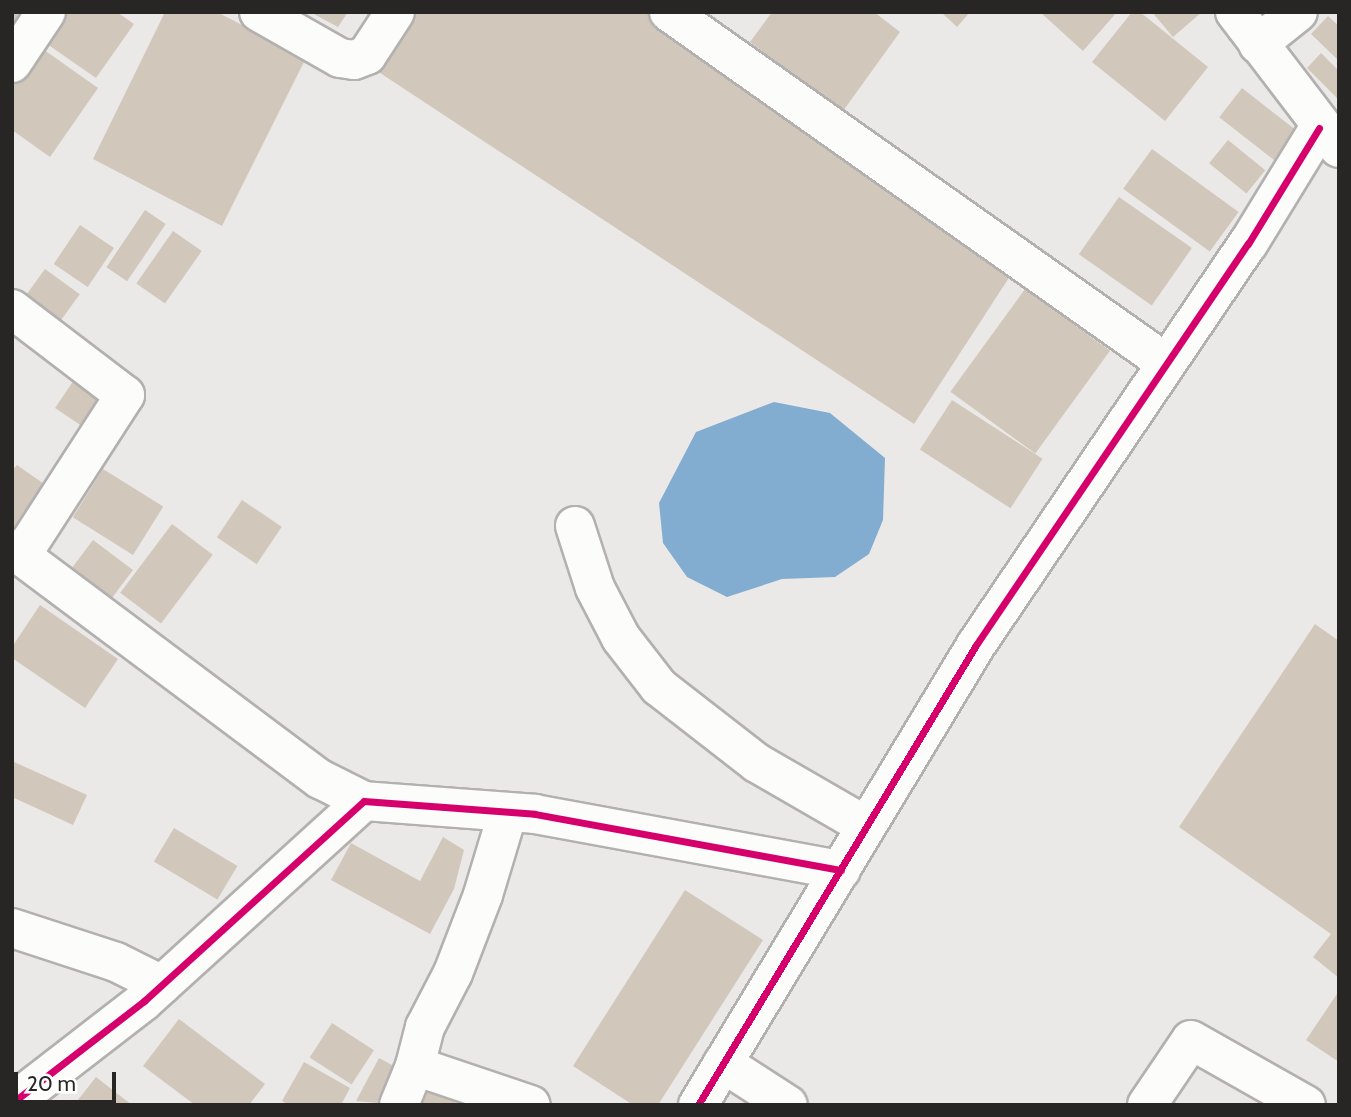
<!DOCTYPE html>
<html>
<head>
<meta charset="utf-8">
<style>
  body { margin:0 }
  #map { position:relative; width:1351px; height:1117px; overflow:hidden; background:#ebe9e7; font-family:Cabin,sans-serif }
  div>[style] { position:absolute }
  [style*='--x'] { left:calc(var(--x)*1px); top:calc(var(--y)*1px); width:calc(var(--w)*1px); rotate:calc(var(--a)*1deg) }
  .water>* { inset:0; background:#82acd0 }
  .building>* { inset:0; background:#d1c7ba; transform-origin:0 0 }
  .roads { filter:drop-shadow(2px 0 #b3b1b0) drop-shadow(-2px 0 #b3b1b0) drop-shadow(0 2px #b3b1b0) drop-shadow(0 -2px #b3b1b0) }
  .minor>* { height:38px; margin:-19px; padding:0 19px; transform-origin:19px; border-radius:19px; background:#fcfcfb }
  .cycleway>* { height:7px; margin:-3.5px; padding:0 3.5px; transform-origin:3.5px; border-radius:3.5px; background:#d6006c }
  span { translate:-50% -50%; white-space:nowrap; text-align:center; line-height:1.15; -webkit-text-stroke:7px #fff; paint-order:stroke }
  .frame { position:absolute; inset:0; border:14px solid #272624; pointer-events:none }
  .scale { position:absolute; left:14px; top:1072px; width:102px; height:32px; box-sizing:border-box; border:4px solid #272624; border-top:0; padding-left:9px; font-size:21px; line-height:24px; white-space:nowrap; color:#272624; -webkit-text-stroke:5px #fff; paint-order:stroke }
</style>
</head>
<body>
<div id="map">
  <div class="water">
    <div style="clip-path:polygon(774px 402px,830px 413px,885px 458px,883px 520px,869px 554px,835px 577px,782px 579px,727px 597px,687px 577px,663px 543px,659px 503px,696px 432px)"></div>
  </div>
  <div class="building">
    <div style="clip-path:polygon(12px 12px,39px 12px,12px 41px)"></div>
    <div style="clip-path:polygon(69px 12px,117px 12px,134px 24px,96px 78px,47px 44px)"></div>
    <div style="clip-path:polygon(165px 12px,217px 12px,306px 58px,222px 226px,93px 159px)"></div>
    <div style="clip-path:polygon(310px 12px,348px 12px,338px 27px)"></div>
    <div style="clip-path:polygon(410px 12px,652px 12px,1014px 270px,914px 424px,374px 69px)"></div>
    <div style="clip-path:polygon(772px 12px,874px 12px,900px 32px,843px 111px,750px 42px)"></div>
    <div style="clip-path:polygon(941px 12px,970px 12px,957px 27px)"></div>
    <div style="clip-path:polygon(1040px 12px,1117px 12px,1083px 51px)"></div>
    <div style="clip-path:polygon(1132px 12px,1140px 12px,1208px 67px,1165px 121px,1092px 62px)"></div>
    <div style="clip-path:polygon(1152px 12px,1202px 12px,1173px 37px)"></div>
    <div style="clip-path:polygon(1328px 16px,1339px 26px,1339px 61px,1311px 34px)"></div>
    <div style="clip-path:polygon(40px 47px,98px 88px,50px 157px,12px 130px,12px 87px)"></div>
    <div style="clip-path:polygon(1321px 53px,1339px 71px,1339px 100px,1307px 68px)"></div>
    <div style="left:1242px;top:88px;width:70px;height:37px;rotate:38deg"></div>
    <div style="left:1228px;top:140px;width:48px;height:30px;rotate:39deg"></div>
    <div style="left:1152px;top:149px;width:107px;height:49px;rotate:36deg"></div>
    <div style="left:1119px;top:197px;width:89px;height:70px;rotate:35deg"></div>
    <div style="left:145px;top:210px;width:25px;height:69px;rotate:34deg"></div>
    <div style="left:80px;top:225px;width:41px;height:47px;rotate:34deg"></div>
    <div style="left:173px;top:231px;width:35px;height:64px;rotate:35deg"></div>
    <div style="left:45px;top:269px;width:43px;height:46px;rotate:36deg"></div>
    <div style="left:1025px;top:289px;width:105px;height:127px;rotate:36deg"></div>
    <div style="left:78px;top:374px;width:43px;height:41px;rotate:34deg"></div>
    <div style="left:952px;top:400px;width:108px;height:59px;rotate:33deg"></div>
    <div style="clip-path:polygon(17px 465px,57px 493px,26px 539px,12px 529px,12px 471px)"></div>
    <div style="left:103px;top:469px;width:71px;height:57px;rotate:32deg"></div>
    <div style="left:242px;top:500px;width:48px;height:45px;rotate:34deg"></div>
    <div style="left:172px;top:524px;width:51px;height:86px;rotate:37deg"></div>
    <div style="left:93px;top:540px;width:50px;height:47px;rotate:37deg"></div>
    <div style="clip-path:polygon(40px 605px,118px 659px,85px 708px,12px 658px,12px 647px)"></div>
    <div style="clip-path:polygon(1315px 624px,1339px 641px,1339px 978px,1313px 957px,1331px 934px,1179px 827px)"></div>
    <div style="clip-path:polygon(12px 761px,87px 795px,73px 825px,12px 797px)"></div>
    <div style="left:174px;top:828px;width:74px;height:39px;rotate:31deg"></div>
    <div style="clip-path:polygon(443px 837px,464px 850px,454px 889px,430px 934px,331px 880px,351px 843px,420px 881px)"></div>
    <div style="clip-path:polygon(685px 890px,763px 940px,658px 1105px,633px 1105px,573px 1066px)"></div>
    <div style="clip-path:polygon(1339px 991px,1339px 1062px,1306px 1040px)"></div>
    <div style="clip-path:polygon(179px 1019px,265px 1084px,249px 1105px,195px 1105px,143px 1066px)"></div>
    <div style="left:332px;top:1023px;width:50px;height:41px;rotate:33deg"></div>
    <div style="clip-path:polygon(379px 1058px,416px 1078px,402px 1105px,356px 1101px)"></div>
    <div style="clip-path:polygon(304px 1062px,350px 1088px,341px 1105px,289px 1105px,282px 1101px)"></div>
    <div style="clip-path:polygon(96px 1077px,132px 1105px,74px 1105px)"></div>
    <div style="clip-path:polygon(426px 1078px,459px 1096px,454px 1105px,411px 1105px)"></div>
  </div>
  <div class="roads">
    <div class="minor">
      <div style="--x:259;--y:12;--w:93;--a:29.6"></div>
      <div style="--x:340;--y:58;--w:14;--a:8"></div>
      <div style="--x:354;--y:60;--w:14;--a:-21"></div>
      <div style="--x:367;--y:55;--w:51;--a:-56.9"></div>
      <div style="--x:669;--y:12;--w:608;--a:35.23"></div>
      <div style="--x:1235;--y:12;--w:171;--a:52.6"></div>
      <div style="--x:1258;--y:44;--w:51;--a:-38.7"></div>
      <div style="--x:12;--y:63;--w:61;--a:-56.3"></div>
      <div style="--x:12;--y:309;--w:142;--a:37.3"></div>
      <div style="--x:125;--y:395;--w:192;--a:122.9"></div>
      <div style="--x:575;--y:526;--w:65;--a:72.1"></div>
      <div style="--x:595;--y:588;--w:56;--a:62.5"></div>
      <div style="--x:621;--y:638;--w:62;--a:52.2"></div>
      <div style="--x:659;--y:687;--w:124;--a:37.8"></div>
      <div style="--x:757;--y:763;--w:126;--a:30"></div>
      <div style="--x:12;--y:549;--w:384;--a:36.8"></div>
      <div style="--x:320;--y:779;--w:49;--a:26.6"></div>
      <div style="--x:508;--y:812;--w:87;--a:106.8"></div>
      <div style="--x:483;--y:895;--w:84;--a:111"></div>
      <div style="--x:453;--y:973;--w:61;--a:117.4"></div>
      <div style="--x:425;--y:1027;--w:40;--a:104.4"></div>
      <div style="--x:415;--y:1066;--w:122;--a:18.6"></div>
      <div style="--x:12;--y:928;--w:109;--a:18.1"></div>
      <div style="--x:116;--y:962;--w:51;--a:26.6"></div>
      <div style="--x:723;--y:1063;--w:77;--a:32.9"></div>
      <div style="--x:12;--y:1103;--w:167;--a:-37.7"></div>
      <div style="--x:144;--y:1001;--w:297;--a:-42.3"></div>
      <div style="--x:364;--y:801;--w:171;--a:4.3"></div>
      <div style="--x:535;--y:814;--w:311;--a:10.4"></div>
      <div style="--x:399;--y:1105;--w:42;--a:-67.7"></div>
      <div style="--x:698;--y:1105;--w:537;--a:-58.85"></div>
      <div style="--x:976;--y:645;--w:485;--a:-55.9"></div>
      <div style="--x:1248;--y:244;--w:136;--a:-58.5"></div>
      <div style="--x:1147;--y:1105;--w:78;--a:-55.9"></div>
      <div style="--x:1191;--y:1040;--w:132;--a:29.5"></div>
    </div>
  </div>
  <div class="cycleway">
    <div style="--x:12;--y:1103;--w:167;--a:-37.7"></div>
    <div style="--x:144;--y:1001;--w:297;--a:-42.3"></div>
    <div style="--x:364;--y:801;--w:171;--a:4.3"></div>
    <div style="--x:535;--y:814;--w:311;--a:10.4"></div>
    <div style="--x:698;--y:1105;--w:537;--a:-58.85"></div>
    <div style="--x:976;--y:645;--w:485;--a:-55.9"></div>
    <div style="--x:1248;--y:244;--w:136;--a:-58.5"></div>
  </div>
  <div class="frame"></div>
  <div class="scale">20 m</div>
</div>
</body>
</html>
